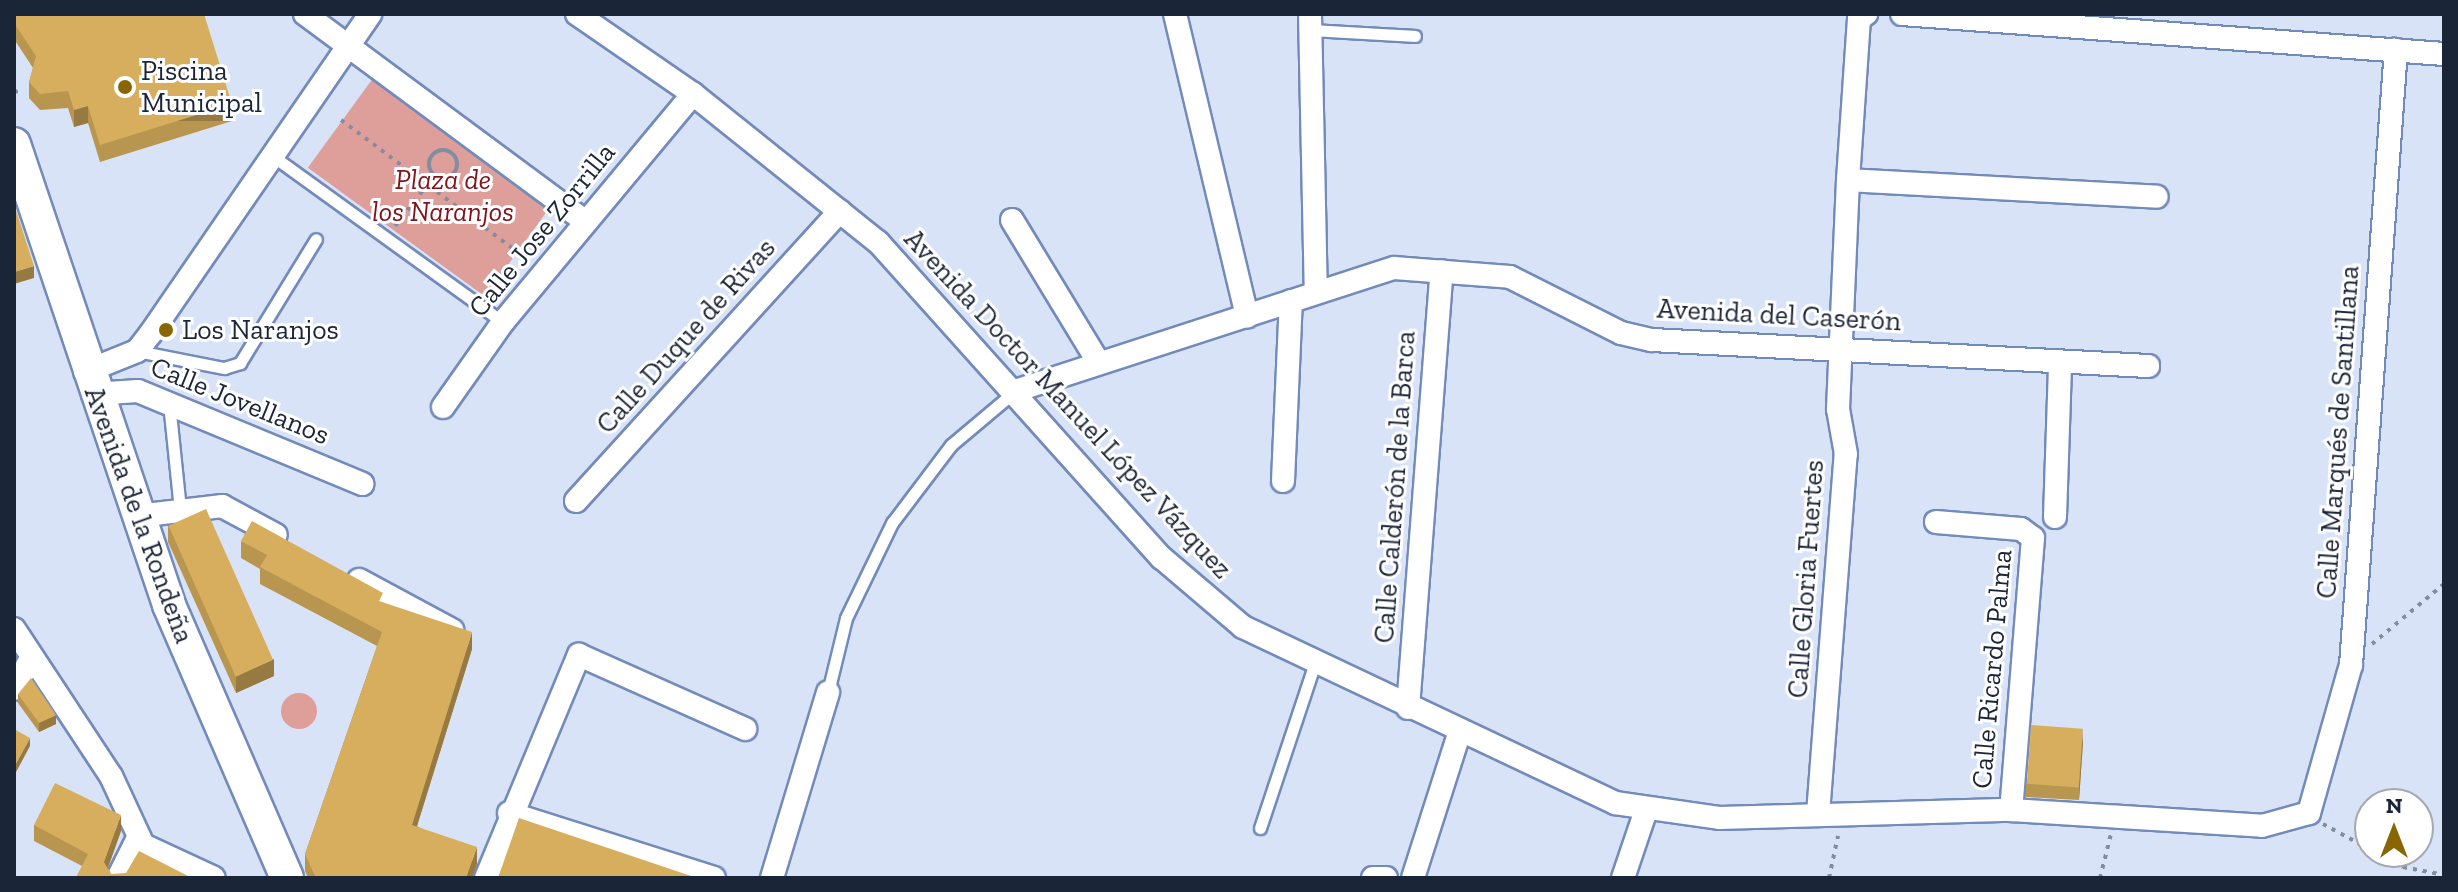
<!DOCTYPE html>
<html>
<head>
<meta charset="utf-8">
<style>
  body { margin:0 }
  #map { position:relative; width:2458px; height:892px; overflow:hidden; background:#d9e3f8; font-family:"Zilla Slab",serif }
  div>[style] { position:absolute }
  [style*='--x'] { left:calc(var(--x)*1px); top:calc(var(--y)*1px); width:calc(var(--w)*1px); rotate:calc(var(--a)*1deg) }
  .green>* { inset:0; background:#de9f9b; transform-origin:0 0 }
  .round { border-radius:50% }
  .path>* { height:4px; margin-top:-2px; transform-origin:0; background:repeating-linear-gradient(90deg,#838da1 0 4px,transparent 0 10px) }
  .path>.ring { margin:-2px; padding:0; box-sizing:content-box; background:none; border:4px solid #838da1; border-radius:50% }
  .roads { filter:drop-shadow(2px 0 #738bba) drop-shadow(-2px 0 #738bba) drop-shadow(0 2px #738bba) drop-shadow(0 -2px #738bba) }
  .lane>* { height:11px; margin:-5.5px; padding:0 5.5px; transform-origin:5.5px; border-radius:5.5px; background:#fff }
  .street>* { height:22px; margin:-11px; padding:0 11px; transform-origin:11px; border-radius:11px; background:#fff }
  .secondary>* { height:32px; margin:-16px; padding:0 16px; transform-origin:16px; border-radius:16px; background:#fff }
  .wall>* { inset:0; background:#b89650 }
  .shaded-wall>* { inset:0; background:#967a41; transform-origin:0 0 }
  .building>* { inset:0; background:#d6ae5d; transform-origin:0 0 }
  .dots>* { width:22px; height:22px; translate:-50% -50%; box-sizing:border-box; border:4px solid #fff; border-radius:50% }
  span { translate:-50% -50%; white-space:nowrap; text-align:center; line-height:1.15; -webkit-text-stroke:6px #fff; paint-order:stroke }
  .poi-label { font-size:28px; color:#1b2538 }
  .left { translate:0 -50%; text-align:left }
  .park-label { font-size:28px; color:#7f141c; font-style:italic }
  .street-label { font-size:28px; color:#1b2538 }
  .frame { position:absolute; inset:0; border:16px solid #1b2538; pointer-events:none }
  .north { position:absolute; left:2354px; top:788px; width:80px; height:80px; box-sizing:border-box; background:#fff; border:2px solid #a4a8af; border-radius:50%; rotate:0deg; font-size:22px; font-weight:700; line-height:32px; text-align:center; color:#1b2538 }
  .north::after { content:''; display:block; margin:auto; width:28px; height:36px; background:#8a6504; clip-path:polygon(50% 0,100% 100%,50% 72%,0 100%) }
</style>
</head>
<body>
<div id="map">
  <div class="green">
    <i style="left:376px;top:74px;width:219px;height:116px;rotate:36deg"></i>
    <i class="round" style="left:281px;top:693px;width:36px;height:36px"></i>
  </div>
  <div class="path">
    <i style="--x:14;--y:92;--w:4;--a:-14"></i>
    <i style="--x:341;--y:120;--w:234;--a:36.8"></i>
    <i class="ring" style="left:429px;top:150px;width:24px;height:24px"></i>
    <i style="--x:395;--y:226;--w:65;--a:-51.9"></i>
    <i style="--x:2372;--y:644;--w:94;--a:-39.8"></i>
    <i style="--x:2323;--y:824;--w:91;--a:28.3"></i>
    <i style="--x:2403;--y:867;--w:42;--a:11"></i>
    <i style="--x:1829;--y:878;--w:43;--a:-77.9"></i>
    <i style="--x:2100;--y:878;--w:45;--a:-76"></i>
  </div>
  <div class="roads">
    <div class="lane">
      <i style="--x:1312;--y:30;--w:103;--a:3.3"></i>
      <i style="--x:274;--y:157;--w:282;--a:35.8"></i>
      <i style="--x:137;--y:351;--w:89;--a:11.1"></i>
      <i style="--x:224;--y:368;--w:17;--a:-17"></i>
      <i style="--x:240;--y:363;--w:145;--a:-58.5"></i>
      <i style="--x:169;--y:403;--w:107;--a:84.1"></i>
      <i style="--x:828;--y:692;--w:76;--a:-76.3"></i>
      <i style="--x:846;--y:618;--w:106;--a:-64.2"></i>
      <i style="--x:892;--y:523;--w:98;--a:-52.9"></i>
      <i style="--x:951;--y:445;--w:82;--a:-40.1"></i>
      <i style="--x:1260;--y:828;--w:174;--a:-71.6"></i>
    </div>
    <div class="street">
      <i style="--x:305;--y:14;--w:348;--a:36.5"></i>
      <i style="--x:577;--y:14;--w:141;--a:34.6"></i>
      <i style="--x:693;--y:94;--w:237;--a:38.7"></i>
      <i style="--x:878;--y:242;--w:425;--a:48.1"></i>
      <i style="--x:1162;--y:558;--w:106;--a:40.4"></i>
      <i style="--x:1243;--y:627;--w:412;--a:25.3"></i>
      <i style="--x:1615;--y:803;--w:105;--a:8.2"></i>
      <i style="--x:1719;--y:818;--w:292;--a:-1.6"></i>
      <i style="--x:2011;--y:810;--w:252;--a:3.6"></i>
      <i style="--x:2262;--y:826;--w:49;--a:-15.5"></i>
      <i style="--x:2309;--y:813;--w:154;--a:-74.2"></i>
      <i style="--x:2351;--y:665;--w:617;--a:-85.82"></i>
      <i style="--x:1175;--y:14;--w:311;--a:76.6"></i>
      <i style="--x:1310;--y:14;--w:278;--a:88.8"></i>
      <i style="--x:1902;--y:14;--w:543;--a:4.22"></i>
      <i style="--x:1848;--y:180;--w:309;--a:3.1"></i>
      <i style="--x:1012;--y:220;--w:167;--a:58.7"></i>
      <i style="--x:85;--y:372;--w:56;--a:-22"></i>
      <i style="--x:137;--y:351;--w:23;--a:-52"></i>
      <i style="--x:151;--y:333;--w:387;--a:-55.5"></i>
      <i style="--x:1015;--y:391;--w:398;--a:-18"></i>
      <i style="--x:1394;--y:268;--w:116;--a:4.4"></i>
      <i style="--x:1510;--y:277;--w:124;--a:26.8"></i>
      <i style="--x:1621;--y:333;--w:32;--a:13"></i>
      <i style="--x:1652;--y:340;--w:497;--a:3"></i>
      <i style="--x:93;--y:394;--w:45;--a:-3.8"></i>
      <i style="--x:138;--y:391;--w:243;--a:22.5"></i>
      <i style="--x:443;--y:407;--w:104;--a:-54.8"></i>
      <i style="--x:503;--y:322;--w:297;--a:-50.2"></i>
      <i style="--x:1283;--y:481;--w:180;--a:-87.5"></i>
      <i style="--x:576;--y:501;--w:392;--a:-47.7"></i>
      <i style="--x:137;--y:516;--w:86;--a:-6.7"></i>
      <i style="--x:222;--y:506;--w:61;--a:28.2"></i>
      <i style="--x:2055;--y:517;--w:154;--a:-88.1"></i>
      <i style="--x:1936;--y:522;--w:85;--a:4.7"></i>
      <i style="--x:2021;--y:529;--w:15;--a:37"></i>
      <i style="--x:2033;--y:538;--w:273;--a:94.6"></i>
      <i style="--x:359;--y:580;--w:106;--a:28.3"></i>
      <i style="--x:14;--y:629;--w:176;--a:56.6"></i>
      <i style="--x:111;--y:776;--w:76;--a:65.1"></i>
      <i style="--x:143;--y:845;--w:78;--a:24.9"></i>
      <i style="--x:14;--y:689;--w:33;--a:-61"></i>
      <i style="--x:1408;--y:708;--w:438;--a:-85.6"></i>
      <i style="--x:509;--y:813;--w:215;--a:17.6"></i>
      <i style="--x:1818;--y:814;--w:361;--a:-85.6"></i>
      <i style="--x:1846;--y:454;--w:46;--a:-100.1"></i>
      <i style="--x:1838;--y:409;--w:229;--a:-87.5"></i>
      <i style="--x:1848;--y:180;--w:161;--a:-86.1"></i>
      <i style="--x:1859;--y:19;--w:9;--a:-36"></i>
      <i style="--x:118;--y:878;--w:45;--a:-63.4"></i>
      <i style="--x:486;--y:878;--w:242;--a:-67.4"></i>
      <i style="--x:579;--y:655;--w:182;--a:24"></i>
      <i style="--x:772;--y:878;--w:194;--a:-73.2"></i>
      <i style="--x:1373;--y:878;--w:13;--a:0"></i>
      <i style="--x:1413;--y:878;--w:154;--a:-72.3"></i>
      <i style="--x:1623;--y:878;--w:69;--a:-71.3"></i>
    </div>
    <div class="secondary">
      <i style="--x:14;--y:144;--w:486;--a:71.4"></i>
      <i style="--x:169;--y:605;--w:297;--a:66.6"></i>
    </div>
  </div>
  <div class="wall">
    <i style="clip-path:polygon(14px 14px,232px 121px,100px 162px,88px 123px,74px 127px,68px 108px,40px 110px,29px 98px,29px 82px,33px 68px,14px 39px)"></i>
    <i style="clip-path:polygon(168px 525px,274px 676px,236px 693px,168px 542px)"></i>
    <i style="clip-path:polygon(241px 541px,383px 603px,472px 649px,417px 826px,477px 864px,472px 878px,308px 878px,305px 871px,305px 854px,377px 646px,260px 584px,260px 569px,241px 558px)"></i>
    <i style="clip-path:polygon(18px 694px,56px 724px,39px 732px,18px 703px)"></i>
    <i style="clip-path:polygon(2083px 742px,2079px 800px,2026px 797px,2026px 784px)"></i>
    <i style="clip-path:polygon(34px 825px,121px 831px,108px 868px,111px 874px,192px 878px,76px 878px,82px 866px,34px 841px)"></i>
  </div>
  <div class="shaded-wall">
    <i style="left:232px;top:104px;width:17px;height:138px;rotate:90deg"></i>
    <i style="clip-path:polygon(88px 106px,88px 123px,74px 127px,74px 110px)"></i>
    <i style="clip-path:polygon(34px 266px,34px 278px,14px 284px,14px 272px)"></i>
    <i style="clip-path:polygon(472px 632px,472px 649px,412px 842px,412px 825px)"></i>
    <i style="clip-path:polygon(274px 659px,274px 676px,236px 693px,236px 677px)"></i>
    <i style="clip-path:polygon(56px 715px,56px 724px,39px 732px,39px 723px)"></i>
    <i style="clip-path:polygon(2083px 729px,2083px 742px,2079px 800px,2079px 787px)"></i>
    <i style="clip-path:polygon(30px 738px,30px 746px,14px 776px,14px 767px)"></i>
    <i style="clip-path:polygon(121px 815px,121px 831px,104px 878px,104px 862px)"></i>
    <i style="clip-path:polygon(477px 847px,477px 864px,472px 878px,466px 878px)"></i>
  </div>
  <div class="building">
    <i style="clip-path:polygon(14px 14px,204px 14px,232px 104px,100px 145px,88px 106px,74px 110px,68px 91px,40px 94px,29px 82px,36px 56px,14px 23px)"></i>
    <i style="clip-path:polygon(14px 204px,34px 266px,14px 272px)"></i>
    <i style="left:206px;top:509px;width:165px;height:41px;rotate:66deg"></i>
    <i style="clip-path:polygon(252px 521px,383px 593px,379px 601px,472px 632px,412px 825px,477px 847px,466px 878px,316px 878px,305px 854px,382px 632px,260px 567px,267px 555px,241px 541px)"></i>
    <i style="clip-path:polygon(31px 678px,56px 715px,39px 723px,18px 694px)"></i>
    <i style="left:2031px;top:725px;width:52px;height:59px;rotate:4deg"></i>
    <i style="clip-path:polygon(14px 729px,30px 738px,14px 767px)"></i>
    <i style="clip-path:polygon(55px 783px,121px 815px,104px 862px,111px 874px,126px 873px,139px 851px,192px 878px,76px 878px,88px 854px,34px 825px)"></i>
    <i style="clip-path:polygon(519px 818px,697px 878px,498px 878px)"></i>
  </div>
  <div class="dots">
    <i style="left:125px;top:87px;background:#8a6504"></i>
    <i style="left:166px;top:330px;background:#8a6504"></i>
  </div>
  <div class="poi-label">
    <span class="left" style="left:141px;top:87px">Piscina<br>Municipal</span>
    <span class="left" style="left:182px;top:330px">Los Naranjos</span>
  </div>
  <div class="park-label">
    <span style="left:443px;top:196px">Plaza de<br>los Naranjos</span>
  </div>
  <div class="street-label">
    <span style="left:542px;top:230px;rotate:-51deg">Calle Jose Zorrilla</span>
    <span style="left:1779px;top:315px;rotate:3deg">Avenida del Caserón</span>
    <span style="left:686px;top:336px;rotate:-48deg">Calle Duque de Rivas</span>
    <span style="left:240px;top:401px;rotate:22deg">Calle Jovellanos</span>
    <span style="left:1068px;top:404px;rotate:47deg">Avenida Doctor Manuel López Vázquez</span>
    <span style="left:2338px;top:432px;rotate:-86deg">Calle Marqués de Santillana</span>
    <span style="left:1395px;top:487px;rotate:-86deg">Calle Calderón de la Barca</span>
    <span style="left:139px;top:515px;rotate:70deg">Avenida de la Rondeña</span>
    <span style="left:1806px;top:579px;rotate:-86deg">Calle Gloria Fuertes</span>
    <span style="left:1992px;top:669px;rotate:-85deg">Calle Ricardo Palma</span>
  </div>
  <div class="frame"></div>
  <div class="north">N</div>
</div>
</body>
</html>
